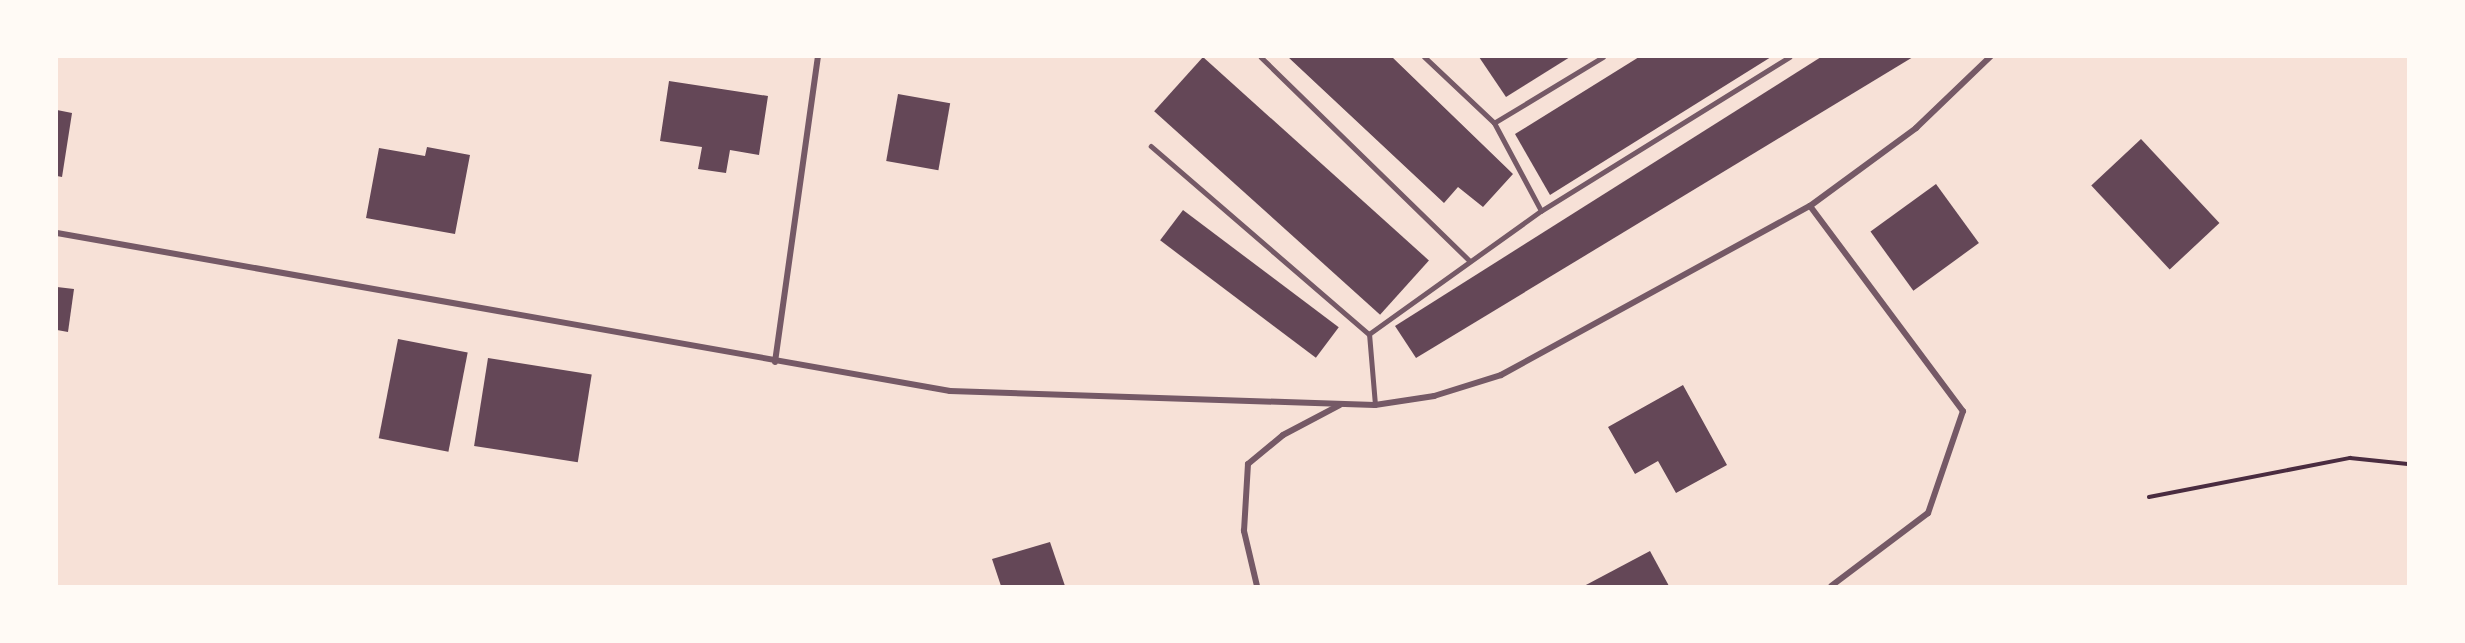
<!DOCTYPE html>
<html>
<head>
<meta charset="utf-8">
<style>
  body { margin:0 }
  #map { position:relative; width:2465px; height:643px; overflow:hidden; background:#f7e1d7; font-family:"Exo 2",sans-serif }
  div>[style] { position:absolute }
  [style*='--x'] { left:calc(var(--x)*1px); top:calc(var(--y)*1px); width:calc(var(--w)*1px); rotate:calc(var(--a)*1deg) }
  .building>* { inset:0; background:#644757; transform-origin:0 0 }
  .path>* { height:4px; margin:-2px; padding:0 2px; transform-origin:2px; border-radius:2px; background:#4a2c40 }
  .service>* { height:4.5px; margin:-2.25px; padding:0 2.25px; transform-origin:2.25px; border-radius:2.25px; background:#755966 }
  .minor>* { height:6px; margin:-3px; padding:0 3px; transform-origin:3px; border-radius:3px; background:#755966 }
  span { translate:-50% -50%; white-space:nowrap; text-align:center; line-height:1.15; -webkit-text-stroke:4.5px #fffaf5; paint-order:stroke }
  .frame { position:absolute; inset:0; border:58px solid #fffaf5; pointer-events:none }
</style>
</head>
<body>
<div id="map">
  <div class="building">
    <i style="left:1203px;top:57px;width:304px;height:73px;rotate:42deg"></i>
    <i style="clip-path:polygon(1288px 57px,1392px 57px,1513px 174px,1483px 207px,1458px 187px,1444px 203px)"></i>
    <i style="clip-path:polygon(1479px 57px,1570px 57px,1506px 97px)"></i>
    <i style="clip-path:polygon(1639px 57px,1771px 57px,1550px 195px,1515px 134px)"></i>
    <i style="clip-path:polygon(1821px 57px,1913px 57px,1416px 358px,1395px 326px)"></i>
    <i style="clip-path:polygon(669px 81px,768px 96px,759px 155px,730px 150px,726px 173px,698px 169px,702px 147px,660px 141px)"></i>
    <i style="left:898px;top:94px;width:53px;height:68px;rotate:10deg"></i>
    <i style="clip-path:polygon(57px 110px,72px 113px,62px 177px,57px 176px)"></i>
    <i style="left:2141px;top:139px;width:115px;height:68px;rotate:47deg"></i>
    <i style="clip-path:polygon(427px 147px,470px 155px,455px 234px,366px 218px,379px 148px,425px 156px)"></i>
    <i style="left:1936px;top:184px;width:73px;height:81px;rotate:54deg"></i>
    <i style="left:1183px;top:210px;width:195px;height:38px;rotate:37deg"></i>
    <i style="clip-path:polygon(57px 287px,74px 289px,68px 332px,57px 330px)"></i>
    <i style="left:398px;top:339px;width:71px;height:101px;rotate:11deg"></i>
    <i style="left:488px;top:358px;width:105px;height:89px;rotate:9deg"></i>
    <i style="clip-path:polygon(1683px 385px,1727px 465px,1676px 493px,1658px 461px,1635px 474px,1608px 427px)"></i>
    <i style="clip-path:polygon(1050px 542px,1065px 586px,1001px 586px,992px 559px)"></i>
    <i style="clip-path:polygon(1650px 551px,1669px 586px,1584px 586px)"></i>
  </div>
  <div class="path">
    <i style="--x:2149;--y:497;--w:205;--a:-11"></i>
    <i style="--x:2350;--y:458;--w:58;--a:5.9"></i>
  </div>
  <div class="service">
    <i style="--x:1261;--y:57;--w:292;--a:44.3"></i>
    <i style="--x:1494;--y:123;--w:127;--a:-31.2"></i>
    <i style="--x:1151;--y:146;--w:288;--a:40.8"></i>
    <i style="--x:1541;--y:211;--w:292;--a:-31.8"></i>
    <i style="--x:1375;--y:405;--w:71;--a:-94.8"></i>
    <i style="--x:1369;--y:334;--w:211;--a:-35.6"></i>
    <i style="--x:1541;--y:211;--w:100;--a:-118.1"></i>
    <i style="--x:1494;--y:123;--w:96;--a:-136.7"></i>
  </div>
  <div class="minor">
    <i style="--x:1810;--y:206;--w:256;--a:53.3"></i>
    <i style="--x:1963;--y:411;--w:108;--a:108.9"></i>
    <i style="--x:1928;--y:513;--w:121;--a:143"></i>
    <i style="--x:57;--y:233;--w:907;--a:10.03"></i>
    <i style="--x:950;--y:391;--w:425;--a:1.9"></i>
    <i style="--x:1375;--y:405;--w:60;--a:-8.7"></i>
    <i style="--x:1434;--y:396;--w:70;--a:-17.4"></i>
    <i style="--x:1501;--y:375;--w:352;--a:-28.7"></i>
    <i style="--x:1810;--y:206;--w:132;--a:-36.3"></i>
    <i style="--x:1916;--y:128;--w:103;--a:-43.8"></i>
    <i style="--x:775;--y:362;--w:308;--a:-82"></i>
    <i style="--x:1257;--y:586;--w:57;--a:-103.3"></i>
    <i style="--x:1244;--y:531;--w:67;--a:-86.6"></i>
    <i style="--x:1248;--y:464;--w:45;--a:-39.6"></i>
    <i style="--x:1283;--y:435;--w:64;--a:-27.8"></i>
  </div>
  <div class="frame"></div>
</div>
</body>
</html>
